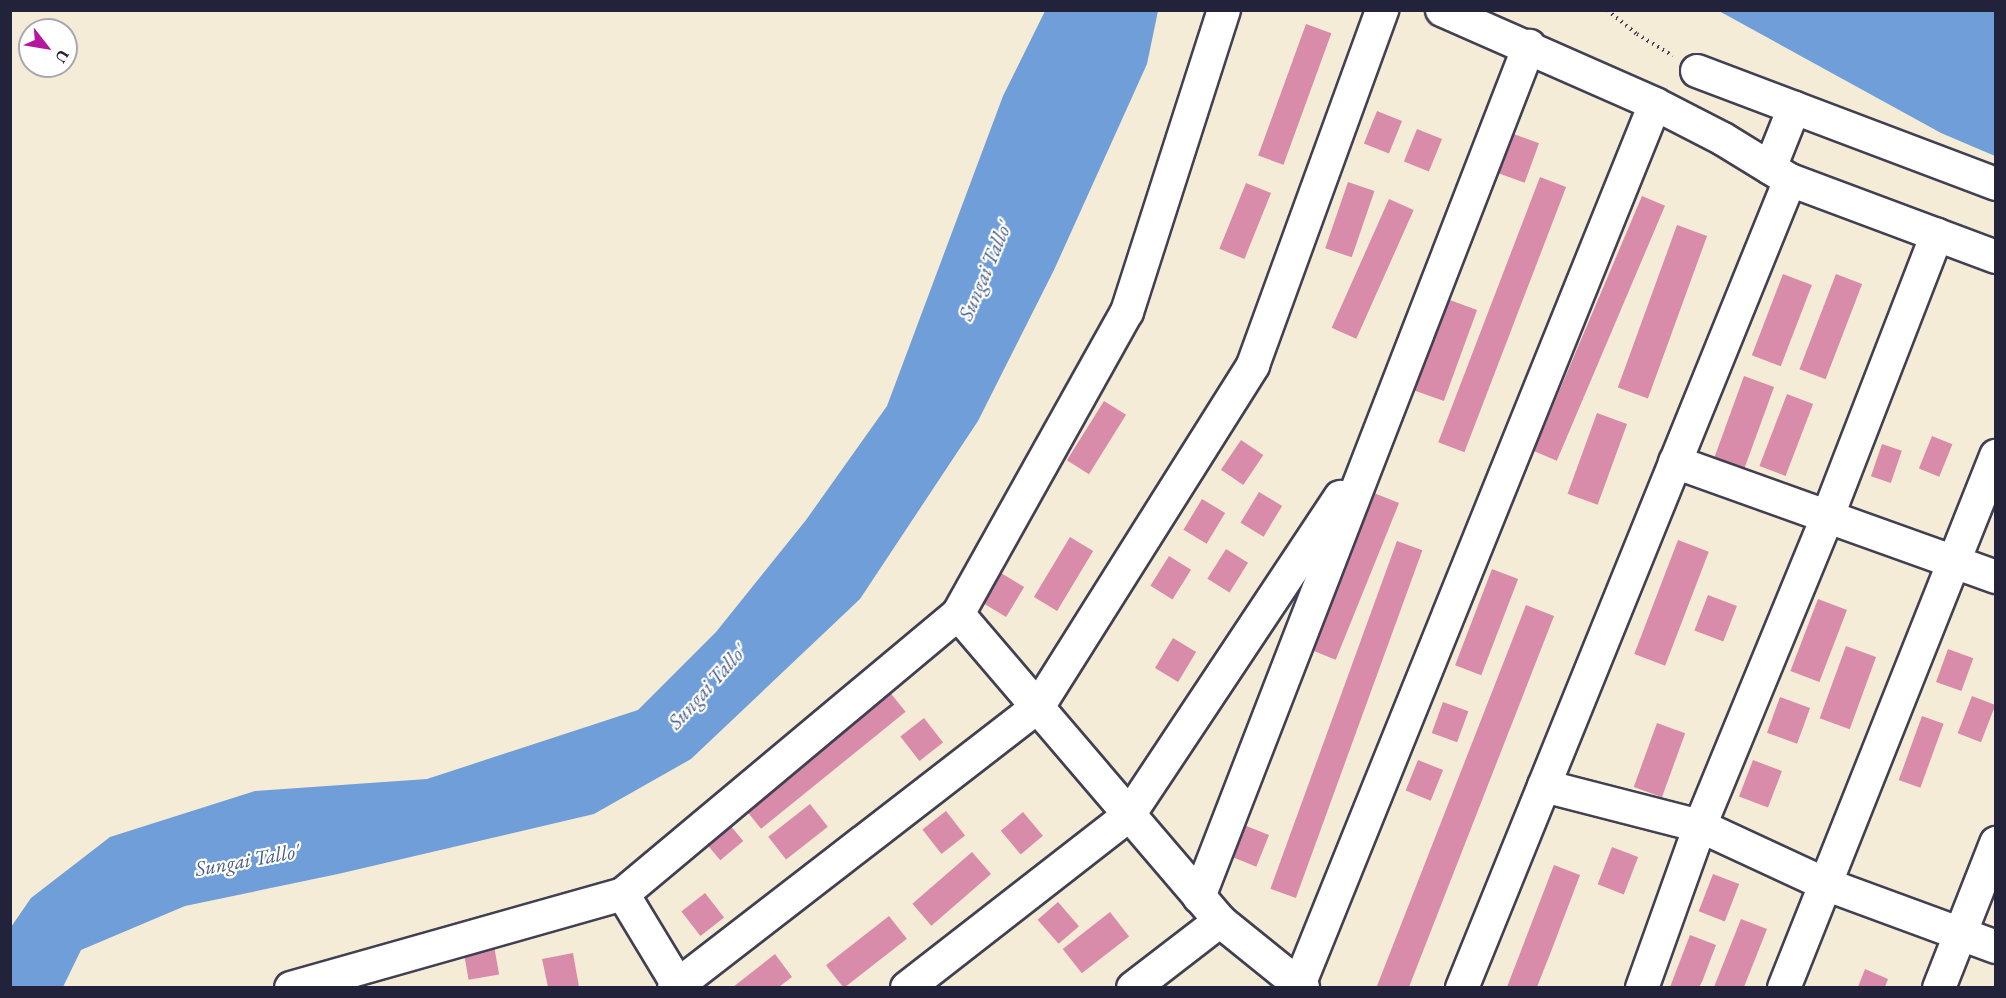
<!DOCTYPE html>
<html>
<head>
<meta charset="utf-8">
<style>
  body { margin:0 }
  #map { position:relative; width:2006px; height:998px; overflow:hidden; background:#f5ecd8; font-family:"EB Garamond",serif }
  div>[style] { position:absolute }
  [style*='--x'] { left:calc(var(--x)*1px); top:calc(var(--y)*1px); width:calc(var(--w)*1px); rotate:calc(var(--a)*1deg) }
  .water>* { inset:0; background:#6f9ed8 }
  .building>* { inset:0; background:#d98caa; transform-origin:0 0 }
  .path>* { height:4px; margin-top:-2px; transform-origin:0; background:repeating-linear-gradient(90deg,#424053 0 1.5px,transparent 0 6px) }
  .roads { filter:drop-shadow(2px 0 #424053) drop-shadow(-2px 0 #424053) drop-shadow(0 2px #424053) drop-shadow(0 -2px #424053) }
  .street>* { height:32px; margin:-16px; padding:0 16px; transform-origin:16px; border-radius:16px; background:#fff }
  span { translate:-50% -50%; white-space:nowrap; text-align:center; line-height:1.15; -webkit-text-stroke:4.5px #fff; paint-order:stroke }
  .water-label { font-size:21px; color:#455a82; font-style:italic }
  .frame { position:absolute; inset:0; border:12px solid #22223b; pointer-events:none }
  .north { position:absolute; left:18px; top:18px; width:60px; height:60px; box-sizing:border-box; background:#fff; border:2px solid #a7a7b1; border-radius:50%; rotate:121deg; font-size:16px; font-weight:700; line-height:24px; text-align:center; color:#22223b }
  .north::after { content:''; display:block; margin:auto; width:21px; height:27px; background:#b5179e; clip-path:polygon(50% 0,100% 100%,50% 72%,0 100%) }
</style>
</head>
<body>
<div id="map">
  <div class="water">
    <i style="clip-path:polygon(1045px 11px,1158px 11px,1147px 64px,1054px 270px,978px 421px,860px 599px,691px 759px,594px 814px,338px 874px,185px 906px,81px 950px,63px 987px,11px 987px,11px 927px,31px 898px,110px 837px,255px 791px,427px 779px,638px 710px,716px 632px,806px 520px,887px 406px,1003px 96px)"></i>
    <i style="clip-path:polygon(1719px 11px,1995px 11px,1995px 156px,1941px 133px)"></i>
  </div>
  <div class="building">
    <i style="left:1306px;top:24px;width:27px;height:140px;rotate:20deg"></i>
    <i style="left:1377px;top:111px;width:27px;height:35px;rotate:22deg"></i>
    <i style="left:1417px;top:129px;width:27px;height:35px;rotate:22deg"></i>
    <i style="left:1508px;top:132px;width:33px;height:42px;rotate:20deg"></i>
    <i style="left:1540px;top:177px;width:28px;height:284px;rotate:21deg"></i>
    <i style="left:1348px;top:182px;width:28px;height:70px;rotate:19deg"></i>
    <i style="left:1246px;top:183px;width:27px;height:71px;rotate:22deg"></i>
    <i style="left:1642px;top:196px;width:25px;height:277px;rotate:23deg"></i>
    <i style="left:1389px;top:199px;width:27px;height:141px;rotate:24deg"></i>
    <i style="left:1677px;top:225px;width:32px;height:173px;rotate:20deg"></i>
    <i style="left:1783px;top:274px;width:31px;height:87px;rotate:21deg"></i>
    <i style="left:1836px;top:274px;width:28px;height:102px;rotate:21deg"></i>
    <i style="left:1447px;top:299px;width:32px;height:97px;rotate:20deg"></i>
    <i style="left:1744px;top:376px;width:32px;height:93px;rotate:20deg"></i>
    <i style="left:1787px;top:394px;width:28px;height:77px;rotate:21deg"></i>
    <i style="left:1104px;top:401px;width:26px;height:70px;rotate:32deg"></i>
    <i style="left:1597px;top:413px;width:32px;height:86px;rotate:20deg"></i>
    <i style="left:1932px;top:436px;width:22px;height:35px;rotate:22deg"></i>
    <i style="left:1241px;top:440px;width:27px;height:36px;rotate:34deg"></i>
    <i style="left:1882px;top:444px;width:21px;height:34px;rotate:19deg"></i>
    <i style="left:1259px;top:492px;width:27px;height:36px;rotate:31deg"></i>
    <i style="left:1374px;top:493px;width:27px;height:169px;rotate:22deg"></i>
    <i style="left:1202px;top:499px;width:27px;height:36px;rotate:31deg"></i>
    <i style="left:1070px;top:537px;width:27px;height:70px;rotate:31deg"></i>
    <i style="left:1678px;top:540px;width:33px;height:122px;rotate:21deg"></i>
    <i style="left:1397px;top:541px;width:27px;height:370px;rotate:20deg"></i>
    <i style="left:1226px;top:549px;width:26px;height:35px;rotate:32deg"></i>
    <i style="left:1169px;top:556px;width:26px;height:35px;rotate:32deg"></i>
    <i style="left:1492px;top:569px;width:28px;height:103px;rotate:21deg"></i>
    <i style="left:1001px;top:573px;width:27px;height:35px;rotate:31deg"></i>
    <i style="left:1708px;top:595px;width:31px;height:38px;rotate:21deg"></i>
    <i style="left:1818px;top:599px;width:31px;height:77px;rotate:21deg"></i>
    <i style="clip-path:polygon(1526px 605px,1554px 616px,1409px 987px,1381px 987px,1377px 986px)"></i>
    <i style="left:1173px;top:638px;width:27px;height:35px;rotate:31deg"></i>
    <i style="left:1846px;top:646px;width:32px;height:77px;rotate:20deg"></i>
    <i style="left:1948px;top:649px;width:27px;height:35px;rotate:20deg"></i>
    <i style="left:888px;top:690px;width:28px;height:186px;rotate:51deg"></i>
    <i style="left:1972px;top:696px;width:25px;height:40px;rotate:21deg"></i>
    <i style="left:1780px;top:697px;width:32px;height:38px;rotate:20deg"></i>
    <i style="left:1443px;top:702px;width:27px;height:33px;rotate:20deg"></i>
    <i style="left:1922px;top:716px;width:23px;height:68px;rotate:20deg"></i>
    <i style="left:924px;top:718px;width:31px;height:30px;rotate:52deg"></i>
    <i style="left:1657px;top:723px;width:30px;height:68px;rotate:20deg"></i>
    <i style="left:1418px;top:760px;width:27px;height:33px;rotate:22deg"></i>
    <i style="left:1753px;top:760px;width:31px;height:39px;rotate:21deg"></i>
    <i style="left:810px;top:804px;width:29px;height:53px;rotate:52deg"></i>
    <i style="left:946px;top:811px;width:31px;height:30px;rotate:52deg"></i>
    <i style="left:1023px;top:812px;width:31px;height:29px;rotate:50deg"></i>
    <i style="left:724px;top:818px;width:30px;height:30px;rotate:50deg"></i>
    <i style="left:1244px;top:825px;width:27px;height:34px;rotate:22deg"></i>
    <i style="left:1612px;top:847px;width:28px;height:40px;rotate:21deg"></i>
    <i style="left:972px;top:852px;width:29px;height:79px;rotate:49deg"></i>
    <i style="clip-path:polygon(1554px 865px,1580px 875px,1552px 949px,1537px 987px,1507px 987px)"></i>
    <i style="left:1713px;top:874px;width:28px;height:40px;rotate:21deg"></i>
    <i style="left:705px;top:893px;width:31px;height:30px;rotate:52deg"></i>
    <i style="left:1058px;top:902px;width:32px;height:27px;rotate:49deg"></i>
    <i style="left:1110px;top:912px;width:31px;height:60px;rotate:52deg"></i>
    <i style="left:889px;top:916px;width:29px;height:80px;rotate:52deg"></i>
    <i style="clip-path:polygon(1741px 919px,1767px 929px,1744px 987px,1714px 987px)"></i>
    <i style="left:492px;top:934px;width:41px;height:31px;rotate:80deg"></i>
    <i style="clip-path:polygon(1690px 935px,1716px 945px,1702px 982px,1699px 987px,1670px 987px)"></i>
    <i style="clip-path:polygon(573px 953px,579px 987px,548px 987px,542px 959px)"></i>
    <i style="clip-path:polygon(775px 954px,792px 977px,779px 987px,733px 987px)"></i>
    <i style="clip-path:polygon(1865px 969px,1888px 979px,1885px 987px,1858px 987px)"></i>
  </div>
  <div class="path">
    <i style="--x:1607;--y:10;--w:38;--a:39"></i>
    <i style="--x:1637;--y:34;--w:42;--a:31.4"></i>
  </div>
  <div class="roads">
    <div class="street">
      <i style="--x:1442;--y:10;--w:233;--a:23.8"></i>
      <i style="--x:1655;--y:104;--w:76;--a:27.2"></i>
      <i style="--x:1723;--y:139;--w:79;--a:31.5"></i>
      <i style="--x:1790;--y:180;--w:220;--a:20.5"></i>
      <i style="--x:1697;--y:71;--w:320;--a:20.7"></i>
      <i style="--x:1770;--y:168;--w:65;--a:-68.2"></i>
      <i style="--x:1675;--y:462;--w:341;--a:19.7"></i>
      <i style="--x:958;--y:614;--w:346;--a:-60.8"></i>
      <i style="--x:1127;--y:312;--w:317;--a:-72.2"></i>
      <i style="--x:1544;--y:786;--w:161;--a:14.4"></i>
      <i style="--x:1700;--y:826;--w:138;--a:24.9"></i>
      <i style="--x:1825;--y:884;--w:182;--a:20.2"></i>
      <i style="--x:623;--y:894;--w:110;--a:58.8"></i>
      <i style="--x:1199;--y:897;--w:913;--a:-68.8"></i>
      <i style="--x:1299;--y:985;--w:950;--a:-68"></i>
      <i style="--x:291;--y:988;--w:345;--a:-15.8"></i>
      <i style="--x:623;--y:894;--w:437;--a:-39.9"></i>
      <i style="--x:958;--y:614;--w:404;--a:49.5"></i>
      <i style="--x:1220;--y:921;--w:107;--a:38.9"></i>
      <i style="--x:674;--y:988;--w:460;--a:-37.7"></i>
      <i style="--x:1038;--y:707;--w:404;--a:-57.8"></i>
      <i style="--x:1253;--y:365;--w:378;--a:-70"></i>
      <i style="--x:907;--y:988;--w:281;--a:-37.9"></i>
      <i style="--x:1129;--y:815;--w:382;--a:-56.4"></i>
      <i style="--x:1133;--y:988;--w:110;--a:-37.6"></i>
      <i style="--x:1462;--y:988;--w:872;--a:-67.91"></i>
      <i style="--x:1642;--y:988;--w:172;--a:-70.3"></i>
      <i style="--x:1700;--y:826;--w:333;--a:-67.6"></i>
      <i style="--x:1827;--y:518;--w:304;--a:-68.8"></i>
      <i style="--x:1784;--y:988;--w:573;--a:-68.27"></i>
      <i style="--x:1939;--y:988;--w:156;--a:-68.5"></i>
    </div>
  </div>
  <div class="water-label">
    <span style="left:985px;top:271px;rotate:-67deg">Sungai Tallo'</span>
    <span style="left:707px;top:687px;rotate:-48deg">Sungai Tallo'</span>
    <span style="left:247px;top:860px;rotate:-10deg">Sungai Tallo'</span>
  </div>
  <div class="frame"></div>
  <div class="north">U</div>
</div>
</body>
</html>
